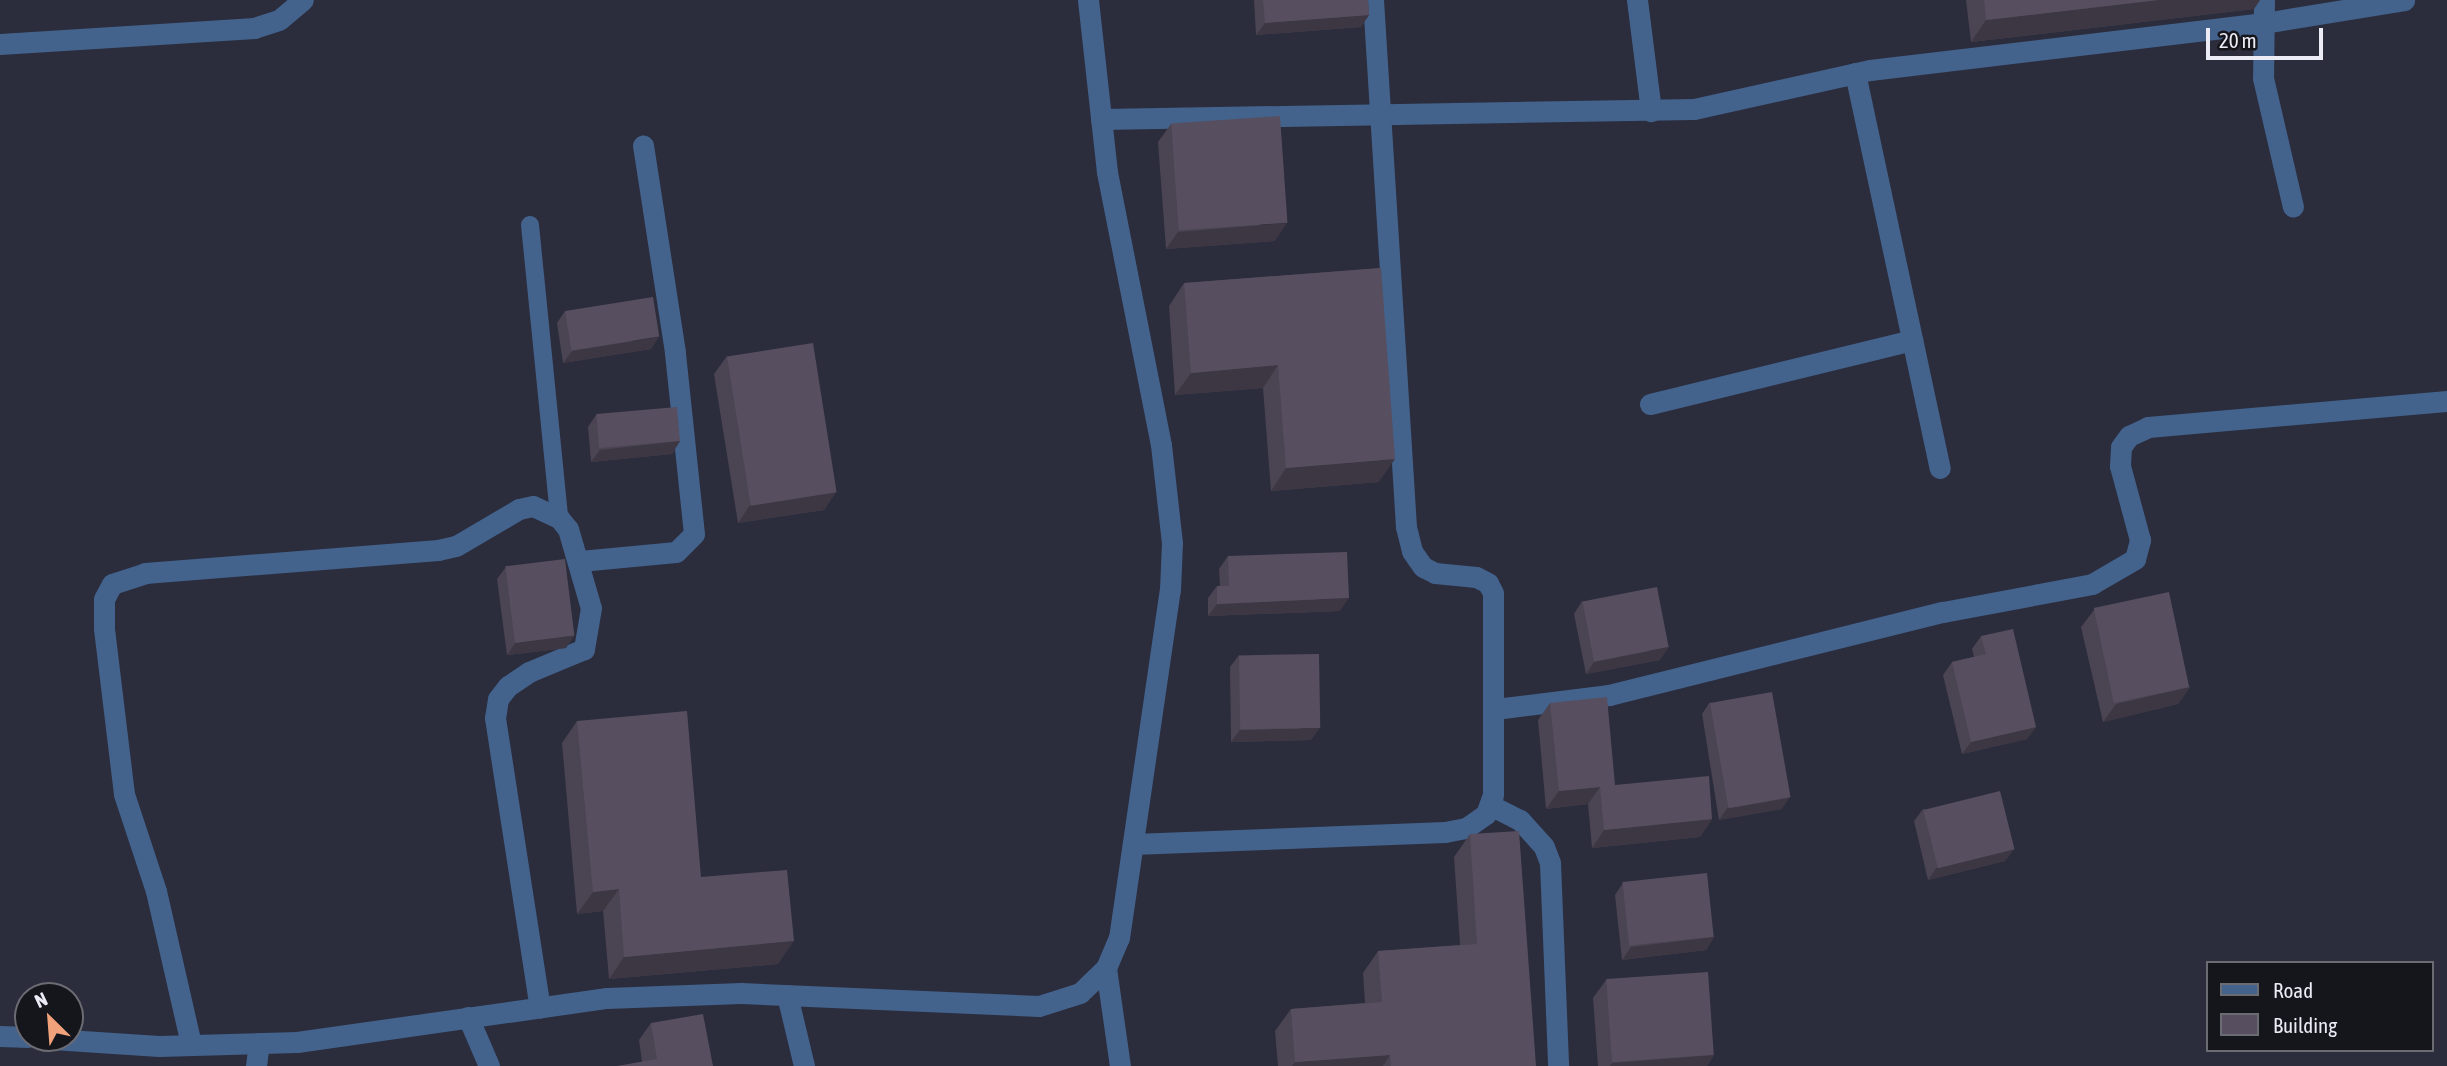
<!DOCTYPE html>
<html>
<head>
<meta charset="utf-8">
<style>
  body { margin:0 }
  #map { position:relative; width:2447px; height:1066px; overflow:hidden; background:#2b2c3c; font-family:"Asap Condensed",sans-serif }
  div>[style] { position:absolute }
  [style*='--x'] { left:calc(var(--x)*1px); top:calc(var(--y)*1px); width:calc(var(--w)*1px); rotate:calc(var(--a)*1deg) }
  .lane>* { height:18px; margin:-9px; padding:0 9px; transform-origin:9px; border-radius:9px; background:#43628c }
  .street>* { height:21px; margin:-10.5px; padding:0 10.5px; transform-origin:10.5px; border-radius:10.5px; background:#43628c }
  .wall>* { inset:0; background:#4b4453 }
  .shaded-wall>* { inset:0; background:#3d3743 }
  .building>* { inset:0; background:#574f60; transform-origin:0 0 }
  span { translate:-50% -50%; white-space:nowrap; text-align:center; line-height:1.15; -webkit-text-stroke:6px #15151c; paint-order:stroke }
  .legend { position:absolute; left:2206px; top:961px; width:228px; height:91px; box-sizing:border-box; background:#15151c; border:2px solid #6b6b73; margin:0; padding:9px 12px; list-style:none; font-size:21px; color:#ebecf6 }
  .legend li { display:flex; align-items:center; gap:14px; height:35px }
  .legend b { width:35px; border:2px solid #6b6b73 }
  .north { position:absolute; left:14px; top:982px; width:70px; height:70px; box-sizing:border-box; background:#15151c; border:2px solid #6b6b73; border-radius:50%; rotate:335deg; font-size:19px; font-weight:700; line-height:28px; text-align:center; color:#ebecf6 }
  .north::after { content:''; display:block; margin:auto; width:24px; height:32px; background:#f1a27b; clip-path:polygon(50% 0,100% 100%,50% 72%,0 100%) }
  .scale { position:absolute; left:2206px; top:28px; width:117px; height:32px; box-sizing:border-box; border:4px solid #ebecf6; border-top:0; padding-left:9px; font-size:21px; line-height:24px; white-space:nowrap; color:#ebecf6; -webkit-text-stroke:5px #15151c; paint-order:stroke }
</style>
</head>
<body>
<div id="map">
  <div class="lane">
    <i style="--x:530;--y:225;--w:294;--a:84.3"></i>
  </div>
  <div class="street">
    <i style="--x:1637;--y:0;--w:112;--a:82.8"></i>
    <i style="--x:2264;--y:0;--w:78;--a:90.7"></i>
    <i style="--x:2263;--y:78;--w:132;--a:76.9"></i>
    <i style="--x:0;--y:44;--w:255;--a:-3.6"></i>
    <i style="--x:254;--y:28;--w:26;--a:-18"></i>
    <i style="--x:279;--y:20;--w:31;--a:-40"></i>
    <i style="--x:1855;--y:73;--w:404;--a:77.9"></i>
    <i style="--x:1101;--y:119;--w:593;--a:-0.97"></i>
    <i style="--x:1694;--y:109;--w:180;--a:-12.5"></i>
    <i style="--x:1870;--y:70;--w:397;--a:-6.8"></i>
    <i style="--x:2264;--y:23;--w:142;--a:-9.3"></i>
    <i style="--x:1650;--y:404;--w:270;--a:-13.7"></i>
    <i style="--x:580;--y:561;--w:96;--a:-5.4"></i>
    <i style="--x:676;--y:552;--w:25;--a:-45"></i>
    <i style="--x:694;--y:534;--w:183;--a:-96"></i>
    <i style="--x:675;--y:352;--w:209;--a:-98.8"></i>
    <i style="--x:1495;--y:709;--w:115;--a:-7"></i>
    <i style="--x:1609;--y:695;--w:344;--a:-14"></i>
    <i style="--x:1943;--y:612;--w:152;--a:-10.6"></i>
    <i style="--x:2092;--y:584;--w:50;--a:-30.2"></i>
    <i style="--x:2135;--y:559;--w:20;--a:-75"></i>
    <i style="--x:2140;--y:540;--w:77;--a:-105.1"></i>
    <i style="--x:2120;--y:466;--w:19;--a:-87"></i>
    <i style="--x:2121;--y:447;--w:14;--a:-54"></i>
    <i style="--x:2129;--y:436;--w:21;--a:-25"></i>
    <i style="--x:2148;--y:427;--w:300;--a:-5"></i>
    <i style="--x:1490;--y:805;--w:34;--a:27"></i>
    <i style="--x:1520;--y:820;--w:36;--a:48"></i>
    <i style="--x:1544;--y:847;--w:17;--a:69"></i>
    <i style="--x:1550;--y:863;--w:203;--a:87.7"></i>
    <i style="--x:1133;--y:844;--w:312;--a:-2.2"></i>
    <i style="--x:1445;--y:832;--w:21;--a:-11"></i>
    <i style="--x:1466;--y:828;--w:24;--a:-35"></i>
    <i style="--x:1486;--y:814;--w:20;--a:-70"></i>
    <i style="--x:1493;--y:795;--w:202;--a:-90"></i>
    <i style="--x:1493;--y:593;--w:11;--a:-117"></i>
    <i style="--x:1488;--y:583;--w:13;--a:-153"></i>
    <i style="--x:1476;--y:577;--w:41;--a:-174.4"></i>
    <i style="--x:1435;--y:573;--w:13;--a:-153"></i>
    <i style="--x:1423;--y:567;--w:19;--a:-125"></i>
    <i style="--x:1412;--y:551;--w:25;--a:-104"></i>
    <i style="--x:1406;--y:527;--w:528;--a:-93.58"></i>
    <i style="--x:1106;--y:968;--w:99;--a:81.9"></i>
    <i style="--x:787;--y:995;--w:73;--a:76.5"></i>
    <i style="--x:468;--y:1017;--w:53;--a:66.8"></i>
    <i style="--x:0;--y:1036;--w:28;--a:2"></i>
    <i style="--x:37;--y:1038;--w:122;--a:3.8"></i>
    <i style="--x:159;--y:1046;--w:138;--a:-1.7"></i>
    <i style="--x:297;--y:1042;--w:313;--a:-8.1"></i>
    <i style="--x:607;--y:998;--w:134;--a:-2.1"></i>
    <i style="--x:741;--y:993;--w:298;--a:2.5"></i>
    <i style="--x:1039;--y:1006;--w:43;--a:-17.6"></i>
    <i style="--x:1080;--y:993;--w:36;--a:-44"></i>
    <i style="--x:1106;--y:968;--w:33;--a:-67"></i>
    <i style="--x:1119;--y:938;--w:352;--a:-81.7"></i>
    <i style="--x:1170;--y:590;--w:47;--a:-87.6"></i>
    <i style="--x:1172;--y:543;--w:99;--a:-96.4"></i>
    <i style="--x:1161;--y:445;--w:278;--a:-101.2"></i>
    <i style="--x:1107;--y:172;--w:173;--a:-96.3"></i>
    <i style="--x:191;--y:1044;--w:157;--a:-102.9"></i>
    <i style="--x:156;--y:891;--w:102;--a:-108.3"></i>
    <i style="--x:124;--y:794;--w:167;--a:-96.9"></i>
    <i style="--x:104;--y:628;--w:29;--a:-90"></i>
    <i style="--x:104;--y:599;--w:17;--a:-62"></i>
    <i style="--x:112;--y:584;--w:35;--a:-18"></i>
    <i style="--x:145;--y:573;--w:294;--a:-4.5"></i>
    <i style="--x:438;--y:550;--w:18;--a:-13"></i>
    <i style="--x:456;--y:546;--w:73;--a:-30.4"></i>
    <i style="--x:519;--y:509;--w:14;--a:-12"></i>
    <i style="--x:533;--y:506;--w:29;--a:25"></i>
    <i style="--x:559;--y:518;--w:14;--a:51"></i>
    <i style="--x:568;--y:529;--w:82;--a:73.8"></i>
    <i style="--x:591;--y:608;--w:42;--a:99.7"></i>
    <i style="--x:584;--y:649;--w:60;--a:157.3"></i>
    <i style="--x:529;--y:672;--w:25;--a:146"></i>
    <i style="--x:508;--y:686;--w:16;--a:128"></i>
    <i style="--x:498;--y:699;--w:19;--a:99"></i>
    <i style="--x:495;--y:718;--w:293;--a:81.2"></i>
    <i style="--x:256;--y:1066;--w:23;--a:-83"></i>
  </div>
  <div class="wall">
    <i style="clip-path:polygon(1254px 0,1368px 0,1369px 15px,1361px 27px,1256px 35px)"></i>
    <i style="clip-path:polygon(1966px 0,2260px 0,2254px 9px,1971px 42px)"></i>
    <i style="clip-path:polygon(1171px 124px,1275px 241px,1166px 249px,1158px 142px)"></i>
    <i style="clip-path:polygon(1381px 268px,1379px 482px,1271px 491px,1263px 388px,1175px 395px,1169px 306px,1184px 283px)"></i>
    <i style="clip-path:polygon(565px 311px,651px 349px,563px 363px,557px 323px)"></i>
    <i style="clip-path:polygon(727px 356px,836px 492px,824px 510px,738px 523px,714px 374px)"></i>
    <i style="clip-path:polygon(596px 415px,680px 441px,672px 454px,591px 462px,588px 427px)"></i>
    <i style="clip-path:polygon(1228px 556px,1340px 611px,1208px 616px,1208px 598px,1217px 586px,1220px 586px,1219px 569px)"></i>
    <i style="clip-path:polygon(506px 567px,566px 648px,507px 655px,497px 579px)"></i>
    <i style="clip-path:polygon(1582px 601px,1660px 660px,1586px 674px,1574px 614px)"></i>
    <i style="clip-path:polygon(2094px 610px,2190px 687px,2178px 704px,2103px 722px,2081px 627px)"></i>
    <i style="clip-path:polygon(1981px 636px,2036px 727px,2027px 739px,1962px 754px,1943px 675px,1952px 662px,1974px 657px,1972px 649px)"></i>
    <i style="clip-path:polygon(1239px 655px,1311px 740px,1231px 742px,1230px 667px)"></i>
    <i style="clip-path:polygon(1710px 702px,1782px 809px,1719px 820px,1702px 714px)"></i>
    <i style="clip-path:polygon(1550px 703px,1615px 785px,1712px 819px,1700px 837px,1592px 848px,1588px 804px,1546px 809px,1538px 720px)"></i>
    <i style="clip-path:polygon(577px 721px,701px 877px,778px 964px,609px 979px,603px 911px,577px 914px,562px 743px)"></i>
    <i style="clip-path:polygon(1923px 809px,2014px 849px,2005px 861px,1928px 880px,1914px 821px)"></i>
    <i style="clip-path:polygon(1470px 834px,1536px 1066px,1278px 1066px,1275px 1031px,1291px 1009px,1365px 1003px,1363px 973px,1378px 951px,1460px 945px,1454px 857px)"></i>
    <i style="clip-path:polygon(1623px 883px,1714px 937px,1706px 950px,1622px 960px,1615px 895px)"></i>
    <i style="clip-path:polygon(1606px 980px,1714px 1055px,1707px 1066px,1598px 1066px,1593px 998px)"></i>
    <i style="clip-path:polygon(651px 1023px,713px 1066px,642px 1062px,639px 1040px)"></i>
  </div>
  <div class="shaded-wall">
    <i style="clip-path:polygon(2158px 0,2260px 0,2254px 9px,1971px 42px,1986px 20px)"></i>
    <i style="clip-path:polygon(1369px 15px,1361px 27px,1256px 35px,1265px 23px)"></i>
    <i style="clip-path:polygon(1287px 223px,1275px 241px,1166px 249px,1178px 232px)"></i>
    <i style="clip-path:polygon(659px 337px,651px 349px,563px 363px,572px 351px)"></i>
    <i style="clip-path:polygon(1278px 365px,1263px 388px,1175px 395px,1191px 373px)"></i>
    <i style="clip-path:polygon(680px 441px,672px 454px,591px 462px,600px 450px)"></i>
    <i style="clip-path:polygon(1395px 459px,1379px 482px,1271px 491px,1286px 468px)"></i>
    <i style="clip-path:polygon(836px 492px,824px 510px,738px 523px,750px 505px)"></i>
    <i style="clip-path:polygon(1349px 598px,1340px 611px,1208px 616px,1217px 604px)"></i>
    <i style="clip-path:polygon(575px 635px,566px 648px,507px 655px,515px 643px)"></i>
    <i style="clip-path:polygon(1669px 647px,1660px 660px,1586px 674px,1594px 662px)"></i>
    <i style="clip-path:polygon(2190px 687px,2178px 704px,2103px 722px,2116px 704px)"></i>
    <i style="clip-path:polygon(2036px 727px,2027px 739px,1962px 754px,1971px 742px)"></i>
    <i style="clip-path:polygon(1320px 728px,1311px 740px,1231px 742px,1240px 730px)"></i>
    <i style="clip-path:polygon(1600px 787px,1588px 804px,1546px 809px,1559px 791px)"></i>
    <i style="clip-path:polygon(1790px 797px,1782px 809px,1719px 820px,1728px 807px)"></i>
    <i style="clip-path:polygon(1712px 819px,1700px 837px,1592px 848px,1604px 830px)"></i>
    <i style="clip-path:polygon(2014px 849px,2005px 861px,1928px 880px,1936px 868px)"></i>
    <i style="clip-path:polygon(619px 889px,603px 911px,577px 914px,593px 892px)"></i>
    <i style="clip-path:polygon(1714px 937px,1706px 950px,1622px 960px,1631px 947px)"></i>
    <i style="clip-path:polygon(794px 941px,778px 964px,609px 979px,624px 957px)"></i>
    <i style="clip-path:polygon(1390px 1055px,1383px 1066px,1292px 1066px,1295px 1062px)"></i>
    <i style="clip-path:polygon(1714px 1055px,1707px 1066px,1610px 1066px,1612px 1063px)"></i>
  </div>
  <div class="building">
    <i style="clip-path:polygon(1263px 0,1368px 0,1369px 15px,1265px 23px)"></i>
    <i style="clip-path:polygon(1984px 0,2158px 0,1986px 20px)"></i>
    <i style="left:1280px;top:116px;width:107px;height:109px;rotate:86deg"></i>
    <i style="clip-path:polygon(1381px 268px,1395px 459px,1286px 468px,1278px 365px,1191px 373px,1184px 283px)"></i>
    <i style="left:653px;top:297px;width:40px;height:89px;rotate:81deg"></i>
    <i style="left:813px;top:343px;width:151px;height:87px;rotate:81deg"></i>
    <i style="left:677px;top:407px;width:34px;height:81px;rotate:85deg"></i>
    <i style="clip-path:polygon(1347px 552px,1349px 598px,1217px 604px,1217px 586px,1229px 586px,1228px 556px)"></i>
    <i style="left:565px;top:559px;width:77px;height:60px;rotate:83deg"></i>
    <i style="left:1657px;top:587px;width:61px;height:76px;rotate:79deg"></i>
    <i style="left:2169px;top:592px;width:97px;height:77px;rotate:78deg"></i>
    <i style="clip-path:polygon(2013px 629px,2036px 727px,1971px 742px,1952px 662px,1986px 654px,1981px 636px)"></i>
    <i style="left:1319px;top:654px;width:74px;height:80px;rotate:89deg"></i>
    <i style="left:1772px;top:692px;width:107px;height:63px;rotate:80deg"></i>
    <i style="clip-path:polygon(1607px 697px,1615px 785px,1709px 776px,1712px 819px,1604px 830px,1600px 787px,1559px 791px,1550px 703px)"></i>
    <i style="clip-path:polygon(687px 711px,701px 877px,787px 870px,794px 941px,624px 957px,619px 889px,593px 892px,577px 721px)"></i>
    <i style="left:2000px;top:791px;width:60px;height:79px;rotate:76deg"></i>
    <i style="clip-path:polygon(1519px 831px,1536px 1066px,1391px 1066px,1390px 1055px,1295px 1062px,1291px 1009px,1382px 1002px,1378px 951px,1477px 944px,1470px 834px)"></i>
    <i style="left:1707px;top:873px;width:64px;height:85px;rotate:84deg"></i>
    <i style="left:1708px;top:972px;width:83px;height:102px;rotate:86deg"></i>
    <i style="clip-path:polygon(703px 1014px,713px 1066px,617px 1066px,657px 1059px,651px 1023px)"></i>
  </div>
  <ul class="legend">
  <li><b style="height:9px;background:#43628c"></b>Road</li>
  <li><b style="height:19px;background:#574f60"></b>Building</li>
  </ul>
  <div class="north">N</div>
  <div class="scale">20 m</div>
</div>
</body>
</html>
